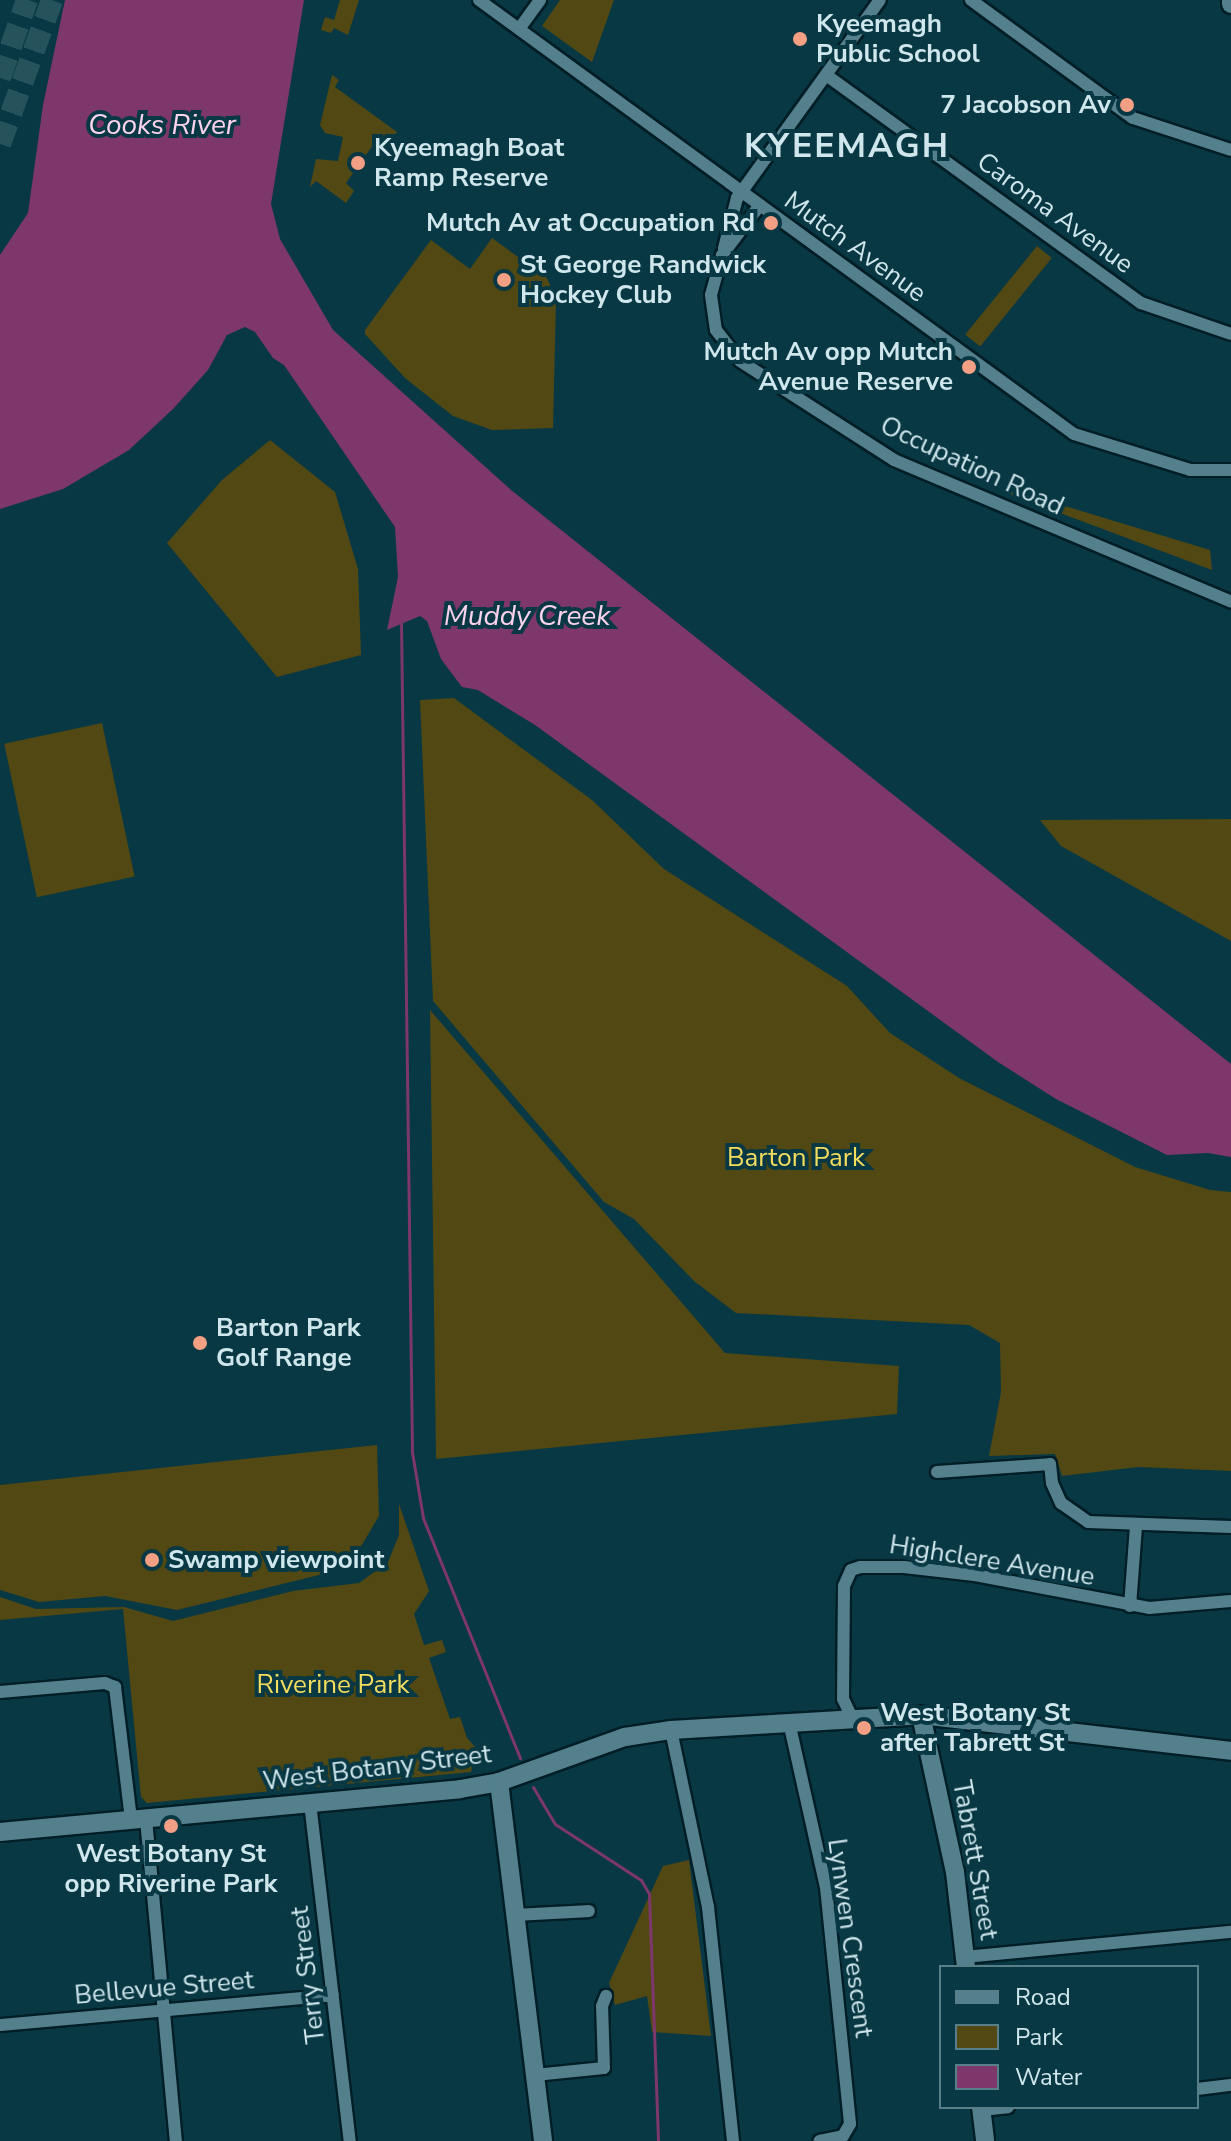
<!DOCTYPE html>
<html>
<head>
<meta charset="utf-8">
<style>
  body { margin:0 }
  #map { position:relative; width:1231px; height:2141px; overflow:hidden; background:#083843; font-family:"Nunito Sans",sans-serif }
  div>[style] { position:absolute }
  [style*='--x'] { left:calc(var(--x)*1px); top:calc(var(--y)*1px); width:calc(var(--w)*1px); rotate:calc(var(--a)*1deg) }
  .green>* { inset:0; background:#524813; transform-origin:0 0 }
  .water>* { inset:0; background:#7d376b }
  .stream>* { height:3px; margin:-1.5px; padding:0 1.5px; transform-origin:1.5px; border-radius:1.5px; background:#7d376b }
  .highway-tunnel>* { height:22px; margin-top:-11px; transform-origin:0; background:repeating-linear-gradient(90deg,#26525c 0 22px,transparent 0 33px) }
  .roads { filter:drop-shadow(2px 0 #001e26) drop-shadow(-2px 0 #001e26) drop-shadow(0 2px #001e26) drop-shadow(0 -2px #001e26) }
  .street>* { height:12px; margin:-6px; padding:0 6px; transform-origin:6px; border-radius:6px; background:#54808d }
  .secondary>* { height:18px; margin:-9px; padding:0 9px; transform-origin:9px; border-radius:9px; background:#54808d }
  .dots>* { width:22px; height:22px; translate:-50% -50%; box-sizing:border-box; border:4px solid #083843; border-radius:50% }
  span { translate:-50% -50%; white-space:nowrap; text-align:center; line-height:1.15; -webkit-text-stroke:8px #083843; paint-order:stroke }
  .poi-label { font-size:26px; color:#cfe6ed; font-weight:700 }
  .left { translate:0 -50%; text-align:left }
  .right { translate:-100% -50%; text-align:right }
  .street-label { font-size:26px; color:#cfe6ed }
  .park-label { font-size:26px; color:#f4dc5d }
  .water-label { font-size:28px; color:#fcd3ee; font-style:italic }
  .district-label { font-size:34px; color:#cfe6ed; font-weight:700; letter-spacing:2px }
  .legend { position:absolute; left:939px; top:1965px; width:260px; height:144px; box-sizing:border-box; background:#083843; border:2px solid #587e87; margin:0; padding:10px 14px; list-style:none; font-size:24px; color:#cfe6ed }
  .legend li { display:flex; align-items:center; gap:16px; height:40px }
  .legend b { width:40px; border:2px solid #587e87 }
</style>
</head>
<body>
<div id="map">
  <div class="green">
    <i style="clip-path:polygon(340px 0,359px 0,348px 35px,334px 28px,331px 33px,321px 30px,325px 17px,334px 20px)"></i>
    <i style="clip-path:polygon(560px 0,614px 0,592px 62px,542px 26px)"></i>
    <i style="clip-path:polygon(332px 75px,339px 80px,335px 87px,397px 132px,388px 144px,378px 138px,346px 183px,354px 191px,346px 203px,316px 181px,310px 187px,316px 159px,338px 161px,343px 137px,325px 133px,320px 125px)"></i>
    <i style="clip-path:polygon(492px 238px,547px 278px,556px 300px,553px 428px,492px 430px,453px 416px,405px 378px,365px 334px,365px 330px,431px 240px,470px 269px)"></i>
    <i style="left:1037px;top:246px;width:19px;height:114px;rotate:39deg"></i>
    <i style="clip-path:polygon(270px 440px,335px 492px,358px 569px,361px 655px,277px 677px,167px 543px,222px 480px)"></i>
    <i style="clip-path:polygon(1017px 479px,1045px 500px,1210px 550px,1212px 570px,1007px 493px)"></i>
    <i style="clip-path:polygon(454px 698px,592px 800px,664px 869px,847px 986px,890px 1033px,959px 1078px,1135px 1167px,1210px 1190px,1231px 1192px,1231px 1471px,1138px 1467px,1062px 1476px,1055px 1454px,989px 1456px,1001px 1392px,1000px 1343px,969px 1325px,736px 1313px,694px 1281px,634px 1219px,604px 1202px,433px 1001px,420px 700px)"></i>
    <i style="left:102px;top:723px;width:157px;height:100px;rotate:78deg"></i>
    <i style="clip-path:polygon(1231px 819px,1231px 941px,1061px 846px,1040px 820px)"></i>
    <i style="clip-path:polygon(430px 1010px,725px 1353px,899px 1366px,897px 1414px,436px 1459px)"></i>
    <i style="clip-path:polygon(377px 1445px,379px 1516px,360px 1548px,345px 1564px,323px 1574px,177px 1610px,105px 1596px,39px 1602px,0 1590px,0 1485px)"></i>
    <i style="clip-path:polygon(399px 1504px,429px 1591px,414px 1614px,424px 1645px,442px 1640px,446px 1652px,429px 1658px,450px 1719px,460px 1717px,467px 1738px,476px 1748px,471px 1772px,147px 1803px,141px 1797px,123px 1609px,0 1620px,0 1597px,36px 1609px,124px 1607px,173px 1621px,293px 1591px,359px 1583px,388px 1562px,399px 1535px)"></i>
    <i style="clip-path:polygon(689px 1860px,711px 2036px,652px 2032px,647px 1996px,615px 2005px,609px 1983px,663px 1866px)"></i>
  </div>
  <div class="water">
    <i style="clip-path:polygon(65px 0,304px 0,271px 204px,280px 239px,333px 330px,511px 490px,1231px 1064px,1231px 1157px,1208px 1153px,1167px 1155px,1056px 1099px,998px 1062px,535px 725px,478px 690px,462px 687px,441px 659px,427px 621px,420px 616px,387px 630px,398px 577px,395px 527px,284px 365px,273px 358px,255px 332px,245px 327px,227px 335px,208px 370px,173px 409px,129px 450px,63px 489px,0 509px,0 255px,28px 213px,43px 105px)"></i>
  </div>
  <div class="stream">
    <i style="--x:401;--y:622;--w:830;--a:89.24"></i>
    <i style="--x:412;--y:1452;--w:67;--a:80.5"></i>
    <i style="--x:423;--y:1518;--w:259;--a:68"></i>
    <i style="--x:533;--y:1787;--w:43;--a:59.3"></i>
    <i style="--x:555;--y:1824;--w:103;--a:33.1"></i>
    <i style="--x:641;--y:1880;--w:16;--a:60"></i>
    <i style="--x:649;--y:1894;--w:247;--a:87.9"></i>
  </div>
  <div class="highway-tunnel">
    <i style="--x:0;--y:78;--w:83;--a:-70.9"></i>
    <i style="--x:0;--y:144;--w:153;--a:-70.1"></i>
  </div>
  <div class="roads">
    <div class="street">
      <i style="--x:479;--y:0;--w:736;--a:36.11"></i>
      <i style="--x:1074;--y:434;--w:121;--a:17.2"></i>
      <i style="--x:1190;--y:470;--w:41;--a:0"></i>
      <i style="--x:971;--y:0;--w:200;--a:36.1"></i>
      <i style="--x:1133;--y:118;--w:103;--a:18.1"></i>
      <i style="--x:519;--y:29;--w:36;--a:-54"></i>
      <i style="--x:826;--y:75;--w:389;--a:35.9"></i>
      <i style="--x:1141;--y:303;--w:95;--a:19"></i>
      <i style="--x:760;--y:205;--w:63;--a:127.2"></i>
      <i style="--x:722;--y:255;--w:41;--a:105.4"></i>
      <i style="--x:711;--y:295;--w:35;--a:82"></i>
      <i style="--x:716;--y:330;--w:39;--a:52"></i>
      <i style="--x:740;--y:361;--w:183;--a:32.7"></i>
      <i style="--x:894;--y:460;--w:366;--a:22.8"></i>
      <i style="--x:724;--y:248;--w:52;--a:-75.4"></i>
      <i style="--x:737;--y:198;--w:244;--a:-54.2"></i>
      <i style="--x:937;--y:1472;--w:113;--a:-4"></i>
      <i style="--x:1050;--y:1464;--w:19;--a:84"></i>
      <i style="--x:1052;--y:1483;--w:22;--a:66"></i>
      <i style="--x:1061;--y:1503;--w:33;--a:35"></i>
      <i style="--x:1088;--y:1522;--w:143;--a:2"></i>
      <i style="--x:1130;--y:1606;--w:80;--a:-85.7"></i>
      <i style="--x:0;--y:1692;--w:105;--a:-4.9"></i>
      <i style="--x:105;--y:1683;--w:11;--a:22"></i>
      <i style="--x:115;--y:1687;--w:134;--a:83.1"></i>
      <i style="--x:852;--y:1718;--w:21;--a:-115"></i>
      <i style="--x:843;--y:1699;--w:113;--a:-89.5"></i>
      <i style="--x:844;--y:1586;--w:17;--a:-66"></i>
      <i style="--x:851;--y:1570;--w:9;--a:-18"></i>
      <i style="--x:860;--y:1567;--w:44;--a:0"></i>
      <i style="--x:904;--y:1567;--w:71;--a:6.4"></i>
      <i style="--x:975;--y:1575;--w:177;--a:10.7"></i>
      <i style="--x:1149;--y:1608;--w:82;--a:-4.9"></i>
      <i style="--x:789;--y:1722;--w:169;--a:77.4"></i>
      <i style="--x:826;--y:1887;--w:238;--a:84.2"></i>
      <i style="--x:850;--y:2124;--w:14;--a:120"></i>
      <i style="--x:843;--y:2136;--w:24;--a:168"></i>
      <i style="--x:671;--y:1730;--w:181;--a:78.2"></i>
      <i style="--x:708;--y:1907;--w:235;--a:83.9"></i>
      <i style="--x:310;--y:1803;--w:340;--a:83.3"></i>
      <i style="--x:146;--y:1819;--w:323;--a:84.7"></i>
      <i style="--x:516;--y:1915;--w:73;--a:-3.1"></i>
      <i style="--x:965;--y:1957;--w:267;--a:-5.4"></i>
      <i style="--x:0;--y:2025;--w:334;--a:-5.1"></i>
      <i style="--x:535;--y:2075;--w:69;--a:-5.8"></i>
      <i style="--x:604;--y:2068;--w:62;--a:-91.8"></i>
      <i style="--x:602;--y:2006;--w:11;--a:-68"></i>
      <i style="--x:1197;--y:2089;--w:34;--a:-7"></i>
      <i style="--x:981;--y:2110;--w:27;--a:-6"></i>
    </div>
    <div class="secondary">
      <i style="--x:1231;--y:0;--w:4;--a:90"></i>
      <i style="--x:921;--y:1715;--w:161;--a:77.8"></i>
      <i style="--x:955;--y:1872;--w:96;--a:83.4"></i>
      <i style="--x:499;--y:1782;--w:362;--a:83"></i>
      <i style="--x:0;--y:1832;--w:462;--a:-5.3"></i>
      <i style="--x:460;--y:1789;--w:40;--a:-10"></i>
      <i style="--x:499;--y:1782;--w:134;--a:-19.7"></i>
      <i style="--x:625;--y:1737;--w:47;--a:-8.7"></i>
      <i style="--x:671;--y:1730;--w:250;--a:-3.4"></i>
      <i style="--x:921;--y:1715;--w:312;--a:6.6"></i>
      <i style="--x:981;--y:2107;--w:34;--a:83"></i>
    </div>
  </div>
  <div class="dots">
    <i style="left:800px;top:39px;background:#f39f84"></i>
    <i style="left:1127px;top:105px;background:#f39f84"></i>
    <i style="left:358px;top:163px;background:#f39f84"></i>
    <i style="left:771px;top:223px;background:#f39f84"></i>
    <i style="left:504px;top:280px;background:#f39f84"></i>
    <i style="left:969px;top:367px;background:#f39f84"></i>
    <i style="left:200px;top:1343px;background:#f39f84"></i>
    <i style="left:152px;top:1560px;background:#f39f84"></i>
    <i style="left:864px;top:1728px;background:#f39f84"></i>
    <i style="left:171px;top:1826px;background:#f39f84"></i>
  </div>
  <div class="poi-label">
    <span class="left" style="left:816px;top:39px">Kyeemagh<br>Public School</span>
    <span class="right" style="left:1111px;top:105px">7 Jacobson Av</span>
    <span class="left" style="left:374px;top:163px">Kyeemagh Boat<br>Ramp Reserve</span>
    <span class="right" style="left:755px;top:223px">Mutch Av at Occupation Rd</span>
    <span class="left" style="left:520px;top:280px">St George Randwick<br>Hockey Club</span>
    <span class="right" style="left:953px;top:367px">Mutch Av opp Mutch<br>Avenue Reserve</span>
    <span class="left" style="left:216px;top:1343px">Barton Park<br>Golf Range</span>
    <span class="left" style="left:168px;top:1560px">Swamp viewpoint</span>
    <span class="left" style="left:880px;top:1728px">West Botany St<br>after Tabrett St</span>
    <span style="left:171px;top:1869px">West Botany St<br>opp Riverine Park</span>
  </div>
  <div class="street-label">
    <span style="left:1055px;top:213px;rotate:36deg">Caroma Avenue</span>
    <span style="left:855px;top:247px;rotate:36deg">Mutch Avenue</span>
    <span style="left:972px;top:466px;rotate:25deg">Occupation Road</span>
    <span style="left:992px;top:1561px;rotate:9deg">Highclere Avenue</span>
    <span style="left:377px;top:1768px;rotate:-7deg">West Botany Street</span>
    <span style="left:975px;top:1860px;rotate:80deg">Tabrett Street</span>
    <span style="left:850px;top:1938px;rotate:82deg">Lynwen Crescent</span>
    <span style="left:308px;top:1975px;rotate:-97deg">Terry Street</span>
    <span style="left:164px;top:1988px;rotate:-5deg">Bellevue Street</span>
  </div>
  <div class="park-label">
    <span style="left:796px;top:1158px">Barton Park</span>
    <span style="left:333px;top:1685px">Riverine Park</span>
  </div>
  <div class="water-label">
    <span style="left:162px;top:125px">Cooks River</span>
    <span style="left:527px;top:616px">Muddy Creek</span>
  </div>
  <div class="district-label">
    <span style="left:847px;top:147px">KYEEMAGH</span>
  </div>
  <ul class="legend">
  <li><b style="height:10px;background:#54808d"></b>Road</li>
  <li><b style="height:22px;background:#524813"></b>Park</li>
  <li><b style="height:22px;background:#7d376b"></b>Water</li>
  </ul>
</div>
</body>
</html>
